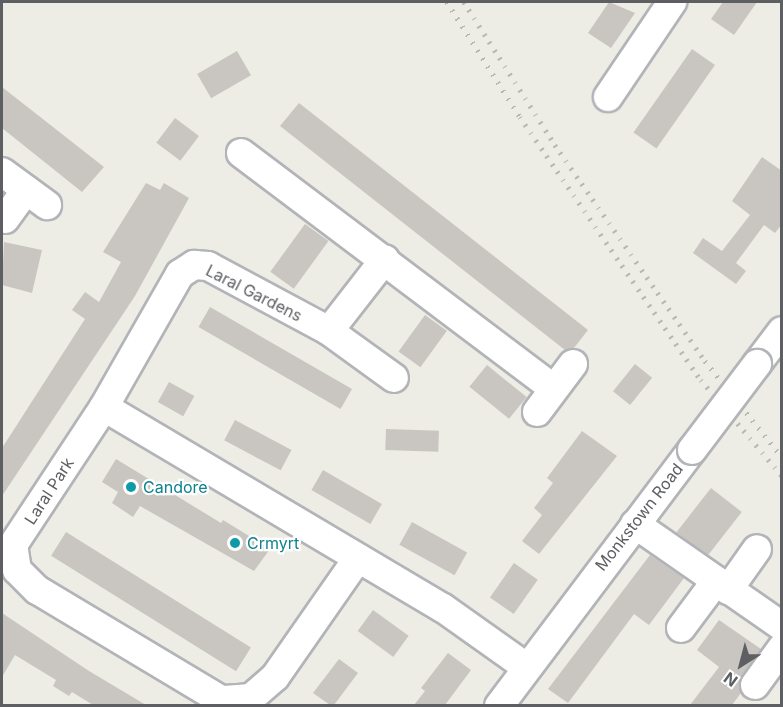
<!DOCTYPE html>
<html>
<head>
<meta charset="utf-8">
<style>
  body { margin:0 }
  #map { position:relative; width:783px; height:707px; overflow:hidden; background:#edece5; font-family:Inter,sans-serif }
  div>[style] { position:absolute }
  [style*='--x'] { left:calc(var(--x)*1px); top:calc(var(--y)*1px); width:calc(var(--w)*1px); rotate:calc(var(--a)*1deg) }
  .building>* { inset:0; background:#c9c6c1; transform-origin:0 0 }
  .roads { filter:drop-shadow(2px 0 #b2b4b8) drop-shadow(-2px 0 #b2b4b8) drop-shadow(0 2px #b2b4b8) drop-shadow(0 -2px #b2b4b8) }
  .minor>* { height:28px; margin:-14px; padding:0 14px; transform-origin:14px; border-radius:14px; background:#fff }
  .rail>* { height:4.5px; margin-top:-2.25px; transform-origin:0; background:repeating-linear-gradient(90deg,#b4b5b5 0 1.5px,transparent 0 9.5px) }
  .bridges { filter:drop-shadow(2px 0 #b2b4b8) drop-shadow(-2px 0 #b2b4b8) drop-shadow(0 2px #b2b4b8) drop-shadow(0 -2px #b2b4b8) }
  .minor-bridge>* { height:28px; margin:-14px; padding:0 14px; transform-origin:14px; border-radius:14px; background:#fff }
  .dots>* { width:16px; height:16px; translate:-50% -50%; box-sizing:border-box; border:3px solid #fff; border-radius:50% }
  span { translate:-50% -50%; white-space:nowrap; text-align:center; line-height:1.15; -webkit-text-stroke:4.5px #fff; paint-order:stroke }
  .street-label { font-size:16px; color:#5d5f63 }
  .culture-label { font-size:16px; color:#0d838f }
  .left { translate:0 -50%; text-align:left }
  .frame { position:absolute; inset:0; border:3px solid #5d5f63; pointer-events:none }
  .north { position:absolute; left:711px; top:635px; width:60px; height:60px; -webkit-text-stroke:4px #fff; paint-order:stroke; rotate:216deg; font-size:16px; font-weight:700; line-height:24px; text-align:center; color:#5d5f63 }
  .north::after { content:''; display:block; margin:auto; width:21px; height:27px; background:#5d5f63; clip-path:polygon(50% 0,100% 100%,50% 72%,0 100%) }
</style>
</head>
<body>
<div id="map">
  <div class="building">
    <i style="clip-path:polygon(609px 2px,635px 13px,611px 48px,588px 33px)"></i>
    <i style="clip-path:polygon(723px 2px,757px 2px,734px 35px,711px 19px)"></i>
    <i style="left:692px;top:49px;width:28px;height:102px;rotate:35deg"></i>
    <i style="left:237px;top:51px;width:28px;height:46px;rotate:60deg"></i>
    <i style="clip-path:polygon(2px 87px,104px 167px,82px 192px,2px 128px)"></i>
    <i style="clip-path:polygon(299px 103px,588px 330px,574px 348px,565px 350px,280px 126px)"></i>
    <i style="left:175px;top:118px;width:30px;height:31px;rotate:37deg"></i>
    <i style="clip-path:polygon(762px 157px,782px 171px,782px 224px,775px 233px,764px 225px,736px 263px,746px 271px,736px 284px,693px 253px,703px 238px,722px 251px,750px 215px,732px 201px)"></i>
    <i style="clip-path:polygon(146px 183px,160px 190px,164px 183px,189px 198px,135px 296px,2px 496px,2px 448px,85px 319px,72px 310px,85px 292px,99px 302px,121px 262px,103px 252px)"></i>
    <i style="left:305px;top:224px;width:29px;height:59px;rotate:36deg"></i>
    <i style="clip-path:polygon(4px 242px,42px 250px,32px 293px,2px 285px)"></i>
    <i style="left:210px;top:307px;width:164px;height:23px;rotate:30deg"></i>
    <i style="left:425px;top:315px;width:27px;height:45px;rotate:36deg"></i>
    <i style="left:635px;top:364px;width:22px;height:35px;rotate:39deg"></i>
    <i style="left:487px;top:365px;width:51px;height:28px;rotate:39deg"></i>
    <i style="left:169px;top:382px;width:29px;height:23px;rotate:29deg"></i>
    <i style="left:235px;top:420px;width:64px;height:23px;rotate:28deg"></i>
    <i style="left:386px;top:429px;width:53px;height:21px;rotate:2deg"></i>
    <i style="clip-path:polygon(582px 431px,617px 456px,539px 554px,522px 541px,542px 515px,534px 508px,553px 483px,547px 478px)"></i>
    <i style="clip-path:polygon(116px 459px,221px 523px,223px 520px,270px 549px,254px 571px,140px 506px,133px 517px,112px 503px,118px 492px,102px 482px)"></i>
    <i style="left:323px;top:470px;width:68px;height:23px;rotate:30deg"></i>
    <i style="left:711px;top:488px;width:39px;height:56px;rotate:38deg"></i>
    <i style="left:412px;top:522px;width:63px;height:26px;rotate:29deg"></i>
    <i style="left:66px;top:532px;width:218px;height:28px;rotate:32deg"></i>
    <i style="clip-path:polygon(650px 555px,684px 578px,649px 625px,634px 614px,568px 703px,548px 689px)"></i>
    <i style="left:514px;top:563px;width:29px;height:42px;rotate:35deg"></i>
    <i style="left:373px;top:610px;width:44px;height:26px;rotate:36deg"></i>
    <i style="clip-path:polygon(2px 613px,89px 671px,146px 705px,93px 705px,72px 692px,69px 696px,53px 686px,56px 680px,15px 655px,2px 677px)"></i>
    <i style="clip-path:polygon(719px 620px,761px 649px,741px 676px,741px 693px,732px 705px,690px 705px,719px 667px,697px 650px)"></i>
    <i style="clip-path:polygon(448px 653px,471px 670px,445px 705px,414px 705px,425px 691px,421px 688px)"></i>
    <i style="clip-path:polygon(339px 659px,358px 673px,334px 705px,330px 705px,313px 693px)"></i>
  </div>
  <div class="roads">
    <div class="minor">
      <i style="--x:608;--y:97;--w:115;--a:-56"></i>
      <i style="--x:241;--y:153;--w:391;--a:37"></i>
      <i style="--x:2;--y:172;--w:56;--a:36.3"></i>
      <i style="--x:5;--y:219;--w:36;--a:-54"></i>
      <i style="--x:329;--y:331;--w:91;--a:-52.1"></i>
      <i style="--x:757;--y:364;--w:41;--a:-52.9"></i>
      <i style="--x:104;--y:407;--w:394;--a:30.7"></i>
      <i style="--x:443;--y:608;--w:102;--a:35.4"></i>
      <i style="--x:537;--y:412;--w:60;--a:-53.1"></i>
      <i style="--x:635;--y:524;--w:179;--a:34.8"></i>
      <i style="--x:358;--y:558;--w:145;--a:124.9"></i>
      <i style="--x:275;--y:677;--w:32;--a:139"></i>
      <i style="--x:251;--y:698;--w:30;--a:176"></i>
      <i style="--x:221;--y:700;--w:214;--a:-149.1"></i>
      <i style="--x:37;--y:590;--w:28;--a:-135"></i>
      <i style="--x:17;--y:570;--w:25;--a:-99"></i>
      <i style="--x:13;--y:545;--w:165;--a:-56.6"></i>
      <i style="--x:104;--y:407;--w:153;--a:-60.3"></i>
      <i style="--x:180;--y:274;--w:17;--a:-33"></i>
      <i style="--x:194;--y:265;--w:14;--a:4"></i>
      <i style="--x:208;--y:266;--w:137;--a:28.2"></i>
      <i style="--x:329;--y:331;--w:80;--a:35.9"></i>
      <i style="--x:728;--y:590;--w:50;--a:-54.7"></i>
      <i style="--x:681;--y:628;--w:59;--a:-53.3"></i>
      <i style="--x:755;--y:685;--w:46;--a:-53.9"></i>
      <i style="--x:499;--y:706;--w:321;--a:-53"></i>
    </div>
  </div>
  <div class="rail">
    <i style="--x:447;--y:2;--w:136;--a:57.6"></i>
    <i style="--x:520;--y:117;--w:319;--a:55.5"></i>
    <i style="--x:701;--y:380;--w:126;--a:49.8"></i>
    <i style="--x:464;--y:2;--w:169;--a:57.5"></i>
    <i style="--x:555;--y:145;--w:263;--a:55.2"></i>
    <i style="--x:705;--y:361;--w:123;--a:51.3"></i>
  </div>
  <div class="bridges">
    <div class="minor-bridge">
      <i style="--x:692;--y:450;--w:108;--a:-52.9"></i>
    </div>
  </div>
  <div class="dots">
    <i style="left:131px;top:487px;background:#0f9aa8"></i>
    <i style="left:235px;top:543px;background:#0f9aa8"></i>
  </div>
  <div class="street-label">
    <span style="left:254px;top:293px;rotate:27deg">Laral Gardens</span>
    <span style="left:49px;top:491px;rotate:-57deg">Laral Park</span>
    <span style="left:639px;top:517px;rotate:-52deg">Monkstown Road</span>
  </div>
  <div class="culture-label">
    <span class="left" style="left:143px;top:487px">Candore</span>
    <span class="left" style="left:247px;top:543px">Crmyrt</span>
  </div>
  <div class="frame"></div>
  <div class="north">N</div>
</div>
</body>
</html>
